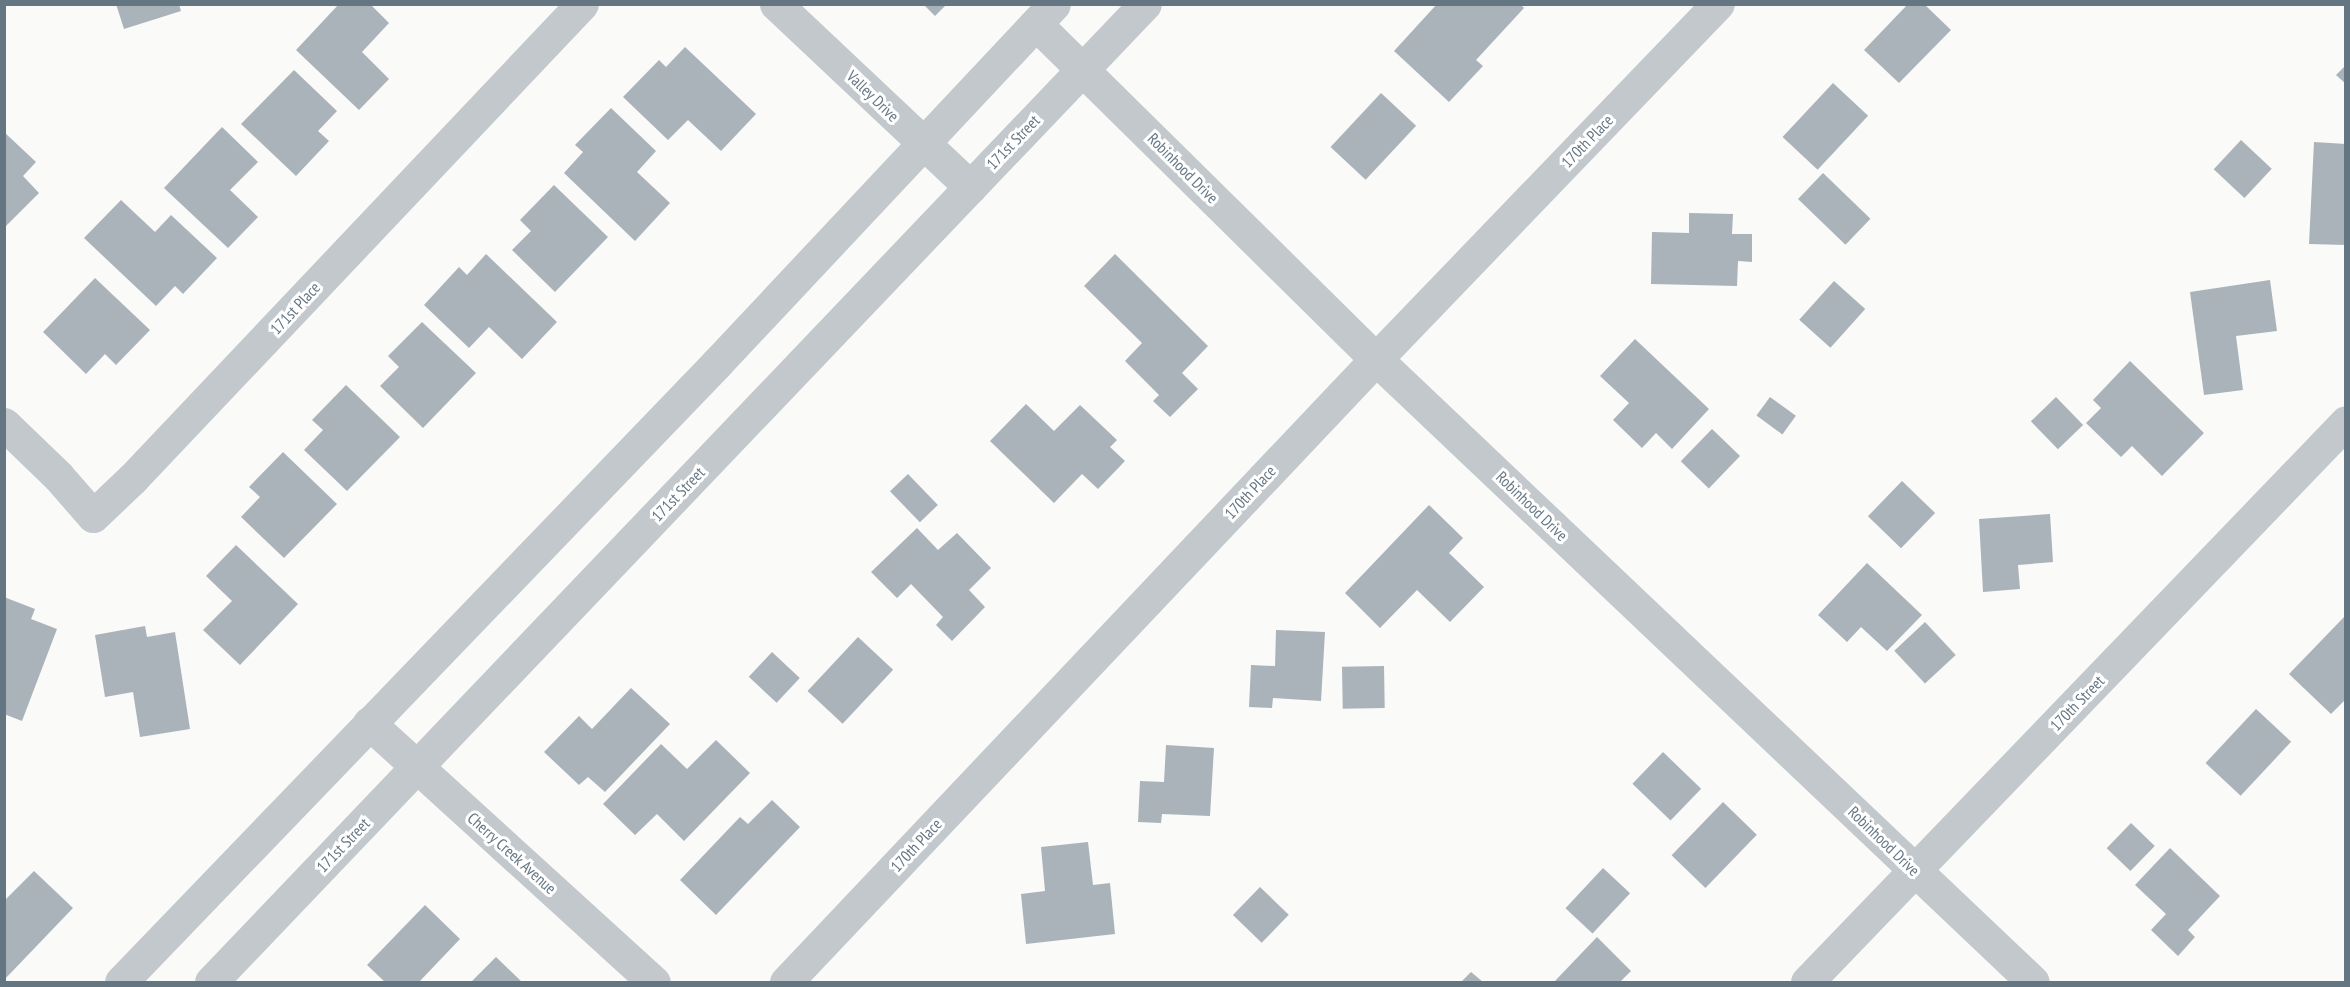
<!DOCTYPE html>
<html>
<head>
<meta charset="utf-8">
<style>
  body { margin:0 }
  #map { position:relative; width:2350px; height:987px; overflow:hidden; background:#fafaf8; font-family:"PT Sans Narrow",sans-serif }
  div>[style] { position:absolute }
  [style*='--x'] { left:calc(var(--x)*1px); top:calc(var(--y)*1px); width:calc(var(--w)*1px); rotate:calc(var(--a)*1deg) }
  .building>* { inset:0; background:#aab3b9; transform-origin:0 0 }
  .minor>* { height:33px; margin:-16.5px; padding:0 16.5px; transform-origin:16.5px; border-radius:16.5px; background:#c3c8cc }
  span { translate:-50% -50%; white-space:nowrap; text-align:center; line-height:1.15; -webkit-text-stroke:6px #fff; paint-order:stroke }
  .street-label { font-size:16px; color:#657683 }
  .frame { position:absolute; inset:0; border:6px solid #657683; pointer-events:none }
</style>
</head>
<body>
<div id="map">
  <div class="building">
    <i style="clip-path:polygon(116px 4px,179px 4px,181px 11px,124px 29px)"></i>
    <i style="clip-path:polygon(339px 4px,370px 4px,389px 23px,362px 52px,389px 79px,359px 110px,296px 50px)"></i>
    <i style="clip-path:polygon(923px 4px,947px 4px,935px 16px)"></i>
    <i style="clip-path:polygon(1437px 4px,1520px 4px,1524px 8px,1476px 60px,1483px 66px,1449px 102px,1394px 51px)"></i>
    <i style="clip-path:polygon(1908px 4px,1924px 4px,1951px 30px,1899px 83px,1864px 50px)"></i>
    <i style="clip-path:polygon(685px 47px,756px 114px,721px 151px,688px 120px,668px 140px,623px 97px,659px 60px,666px 67px)"></i>
    <i style="clip-path:polygon(2346px 65px,2346px 84px,2336px 75px)"></i>
    <i style="clip-path:polygon(294px 70px,337px 111px,318px 131px,329px 141px,296px 176px,241px 124px)"></i>
    <i style="left:1833px;top:83px;width:48px;height:74px;rotate:43deg"></i>
    <i style="left:1381px;top:93px;width:48px;height:74px;rotate:43deg"></i>
    <i style="clip-path:polygon(611px 108px,656px 151px,637px 172px,670px 203px,635px 241px,564px 173px,583px 152px,575px 145px)"></i>
    <i style="clip-path:polygon(222px 127px,258px 162px,230px 190px,258px 217px,228px 248px,164px 188px)"></i>
    <i style="clip-path:polygon(4px 132px,36px 162px,23px 176px,39px 193px,4px 228px)"></i>
    <i style="left:2241px;top:140px;width:42px;height:40px;rotate:43deg"></i>
    <i style="clip-path:polygon(2314px 142px,2346px 144px,2346px 245px,2309px 244px)"></i>
    <i style="left:1823px;top:173px;width:66px;height:36px;rotate:44deg"></i>
    <i style="clip-path:polygon(554px 185px,608px 237px,555px 292px,512px 250px,531px 231px,520px 220px)"></i>
    <i style="clip-path:polygon(121px 200px,155px 232px,171px 215px,217px 258px,183px 294px,175px 286px,156px 306px,84px 238px)"></i>
    <i style="clip-path:polygon(1689px 213px,1733px 214px,1732px 234px,1752px 234px,1752px 262px,1738px 261px,1737px 286px,1651px 284px,1652px 232px,1689px 233px)"></i>
    <i style="clip-path:polygon(486px 254px,557px 322px,522px 359px,489px 327px,469px 348px,424px 305px,459px 267px,467px 275px)"></i>
    <i style="clip-path:polygon(1115px 254px,1208px 346px,1182px 373px,1198px 389px,1170px 417px,1153px 401px,1159px 395px,1125px 361px,1142px 343px,1084px 286px)"></i>
    <i style="clip-path:polygon(95px 278px,150px 330px,116px 365px,105px 354px,86px 374px,43px 332px)"></i>
    <i style="clip-path:polygon(2270px 280px,2277px 331px,2236px 336px,2243px 390px,2204px 395px,2190px 292px)"></i>
    <i style="left:1834px;top:281px;width:42px;height:52px;rotate:42deg"></i>
    <i style="clip-path:polygon(422px 322px,476px 373px,423px 428px,380px 386px,399px 367px,388px 356px)"></i>
    <i style="clip-path:polygon(1635px 339px,1709px 409px,1672px 449px,1656px 433px,1642px 448px,1613px 420px,1629px 403px,1600px 376px)"></i>
    <i style="clip-path:polygon(2130px 361px,2204px 433px,2162px 476px,2132px 446px,2121px 457px,2086px 423px,2101px 408px,2093px 400px)"></i>
    <i style="clip-path:polygon(346px 385px,400px 437px,347px 491px,304px 450px,323px 430px,312px 420px)"></i>
    <i style="left:1770px;top:397px;width:32px;height:23px;rotate:36deg"></i>
    <i style="left:2056px;top:397px;width:39px;height:35px;rotate:46deg"></i>
    <i style="clip-path:polygon(1026px 404px,1054px 431px,1080px 405px,1117px 440px,1110px 447px,1125px 461px,1098px 489px,1082px 474px,1054px 503px,990px 441px)"></i>
    <i style="left:1712px;top:429px;width:39px;height:45px;rotate:44deg"></i>
    <i style="clip-path:polygon(283px 452px,337px 504px,284px 558px,241px 517px,260px 497px,249px 487px)"></i>
    <i style="left:908px;top:474px;width:43px;height:25px;rotate:46deg"></i>
    <i style="left:1902px;top:481px;width:46px;height:49px;rotate:44deg"></i>
    <i style="clip-path:polygon(1429px 505px,1463px 538px,1449px 553px,1484px 587px,1450px 622px,1417px 590px,1380px 628px,1345px 593px)"></i>
    <i style="clip-path:polygon(2050px 514px,2053px 562px,2018px 565px,2020px 589px,1983px 592px,1979px 519px)"></i>
    <i style="clip-path:polygon(917px 528px,938px 550px,957px 533px,991px 568px,969px 590px,985px 607px,952px 641px,936px 625px,943px 617px,911px 584px,897px 598px,871px 572px)"></i>
    <i style="clip-path:polygon(236px 545px,298px 604px,240px 665px,203px 630px,232px 601px,206px 576px)"></i>
    <i style="clip-path:polygon(1867px 563px,1922px 615px,1887px 651px,1861px 627px,1847px 642px,1818px 615px)"></i>
    <i style="clip-path:polygon(4px 597px,35px 609px,31px 619px,57px 629px,22px 721px,4px 714px)"></i>
    <i style="clip-path:polygon(2346px 615px,2346px 699px,2331px 714px,2289px 674px)"></i>
    <i style="left:1925px;top:622px;width:45px;height:42px;rotate:47deg"></i>
    <i style="clip-path:polygon(145px 626px,147px 637px,175px 632px,190px 729px,140px 737px,133px 692px,105px 697px,95px 635px)"></i>
    <i style="clip-path:polygon(1276px 630px,1325px 632px,1321px 701px,1273px 698px,1272px 708px,1249px 707px,1251px 665px,1275px 666px)"></i>
    <i style="left:858px;top:637px;width:48px;height:74px;rotate:43deg"></i>
    <i style="left:772px;top:652px;width:38px;height:34px;rotate:43deg"></i>
    <i style="left:1384px;top:666px;width:42px;height:42px;rotate:89deg"></i>
    <i style="clip-path:polygon(631px 688px,670px 724px,605px 792px,588px 777px,579px 785px,544px 752px,579px 716px,592px 729px)"></i>
    <i style="left:2256px;top:709px;width:48px;height:74px;rotate:43deg"></i>
    <i style="clip-path:polygon(716px 740px,750px 773px,684px 841px,657px 814px,635px 835px,603px 804px,661px 744px,687px 769px)"></i>
    <i style="clip-path:polygon(1166px 745px,1214px 748px,1210px 816px,1162px 814px,1161px 823px,1138px 822px,1140px 781px,1164px 782px)"></i>
    <i style="left:1663px;top:752px;width:53px;height:44px;rotate:44deg"></i>
    <i style="clip-path:polygon(772px 800px,800px 827px,716px 915px,680px 880px,740px 817px,748px 824px)"></i>
    <i style="left:1723px;top:802px;width:47px;height:74px;rotate:44deg"></i>
    <i style="left:2131px;top:823px;width:33px;height:35px;rotate:44deg"></i>
    <i style="clip-path:polygon(1088px 842px,1093px 885px,1110px 883px,1115px 934px,1026px 944px,1021px 894px,1045px 891px,1041px 847px)"></i>
    <i style="clip-path:polygon(2170px 848px,2220px 896px,2188px 930px,2195px 937px,2178px 956px,2151px 930px,2166px 914px,2135px 885px)"></i>
    <i style="left:1603px;top:868px;width:37px;height:55px;rotate:43deg"></i>
    <i style="clip-path:polygon(34px 871px,73px 908px,4px 980px,4px 901px)"></i>
    <i style="left:1260px;top:887px;width:40px;height:39px;rotate:44deg"></i>
    <i style="clip-path:polygon(425px 905px,460px 939px,419px 982px,385px 982px,367px 965px)"></i>
    <i style="clip-path:polygon(1597px 937px,1631px 971px,1620px 982px,1554px 982px)"></i>
    <i style="clip-path:polygon(496px 957px,522px 982px,471px 982px)"></i>
    <i style="clip-path:polygon(1471px 972px,1483px 982px,1461px 982px)"></i>
  </div>
  <div class="minor">
    <i style="--x:776;--y:4;--w:267;--a:43.3"></i>
    <i style="--x:1036;--y:24;--w:477;--a:44.6"></i>
    <i style="--x:1376;--y:359;--w:905;--a:43.48"></i>
    <i style="--x:4;--y:424;--w:75;--a:43.9"></i>
    <i style="--x:58;--y:476;--w:53;--a:48.8"></i>
    <i style="--x:93;--y:516;--w:54;--a:-43.5"></i>
    <i style="--x:132;--y:479;--w:654;--a:-46.55"></i>
    <i style="--x:369;--y:723;--w:385;--a:42.3"></i>
    <i style="--x:121;--y:982;--w:859;--a:-46.08"></i>
    <i style="--x:717;--y:363;--w:492;--a:-46.8"></i>
    <i style="--x:211;--y:982;--w:1352;--a:-46.32"></i>
    <i style="--x:786;--y:982;--w:858;--a:-46.56"></i>
    <i style="--x:1376;--y:359;--w:493;--a:-46.1"></i>
    <i style="--x:1807;--y:982;--w:777;--a:-46.09"></i>
  </div>
  <div class="street-label">
    <span style="left:873px;top:96px;rotate:44deg">Valley Drive</span>
    <span style="left:1587px;top:141px;rotate:-46deg">170th Place</span>
    <span style="left:1013px;top:142px;rotate:-46deg">171st Street</span>
    <span style="left:1183px;top:168px;rotate:45deg">Robinhood Drive</span>
    <span style="left:295px;top:308px;rotate:-47deg">171st Place</span>
    <span style="left:1250px;top:492px;rotate:-47deg">170th Place</span>
    <span style="left:678px;top:494px;rotate:-46deg">171st Street</span>
    <span style="left:1532px;top:506px;rotate:44deg">Robinhood Drive</span>
    <span style="left:2077px;top:703px;rotate:-46deg">170th Street</span>
    <span style="left:1884px;top:841px;rotate:44deg">Robinhood Drive</span>
    <span style="left:343px;top:845px;rotate:-46deg">171st Street</span>
    <span style="left:916px;top:845px;rotate:-47deg">170th Place</span>
    <span style="left:512px;top:853px;rotate:42deg">Cherry Creek Avenue</span>
  </div>
  <div class="frame"></div>
</div>
</body>
</html>
